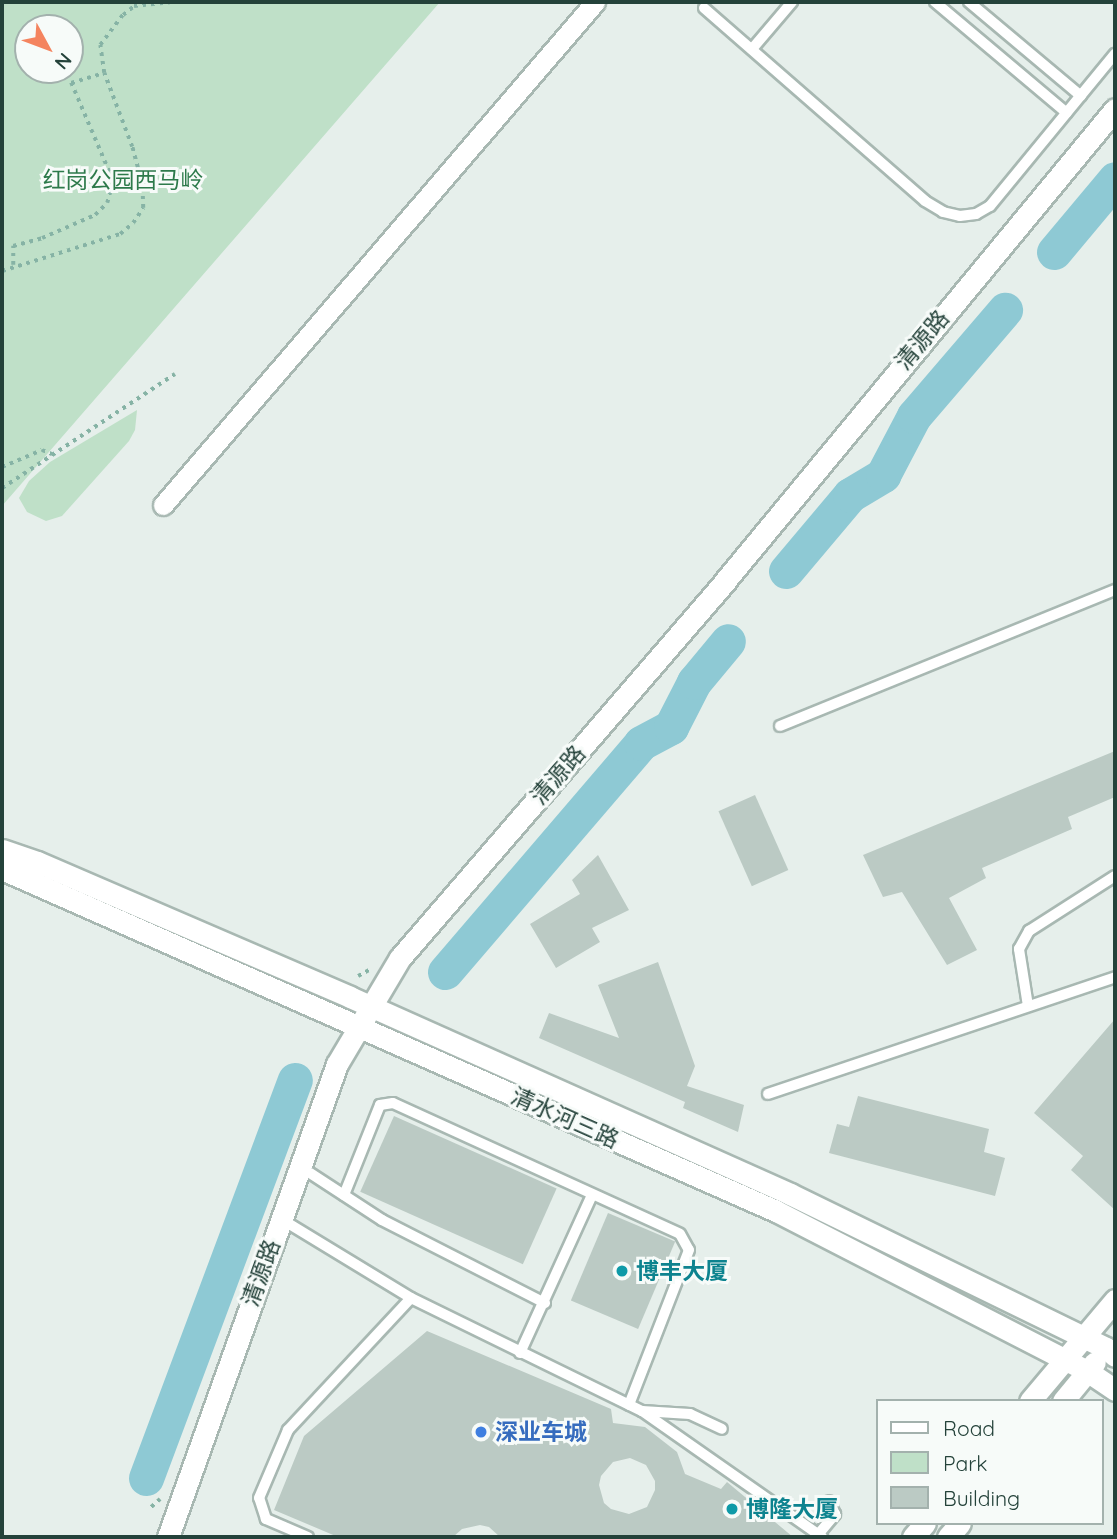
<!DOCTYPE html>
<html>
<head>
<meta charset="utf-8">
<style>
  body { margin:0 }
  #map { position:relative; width:1117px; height:1539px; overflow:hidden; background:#e6efeb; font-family:Quicksand,"Noto Sans SC",sans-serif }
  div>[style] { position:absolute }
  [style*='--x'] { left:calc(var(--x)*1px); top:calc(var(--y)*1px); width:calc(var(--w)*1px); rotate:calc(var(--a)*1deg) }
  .green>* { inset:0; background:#bfe0c8 }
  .river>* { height:35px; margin:-17.5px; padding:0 17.5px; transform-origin:17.5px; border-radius:17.5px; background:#8ec9d4 }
  .building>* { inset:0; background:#bbcac4; transform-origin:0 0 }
  .path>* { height:3.5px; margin-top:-1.75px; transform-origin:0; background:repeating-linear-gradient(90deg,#86b3a5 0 3.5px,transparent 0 8.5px) }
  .roads { filter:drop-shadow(2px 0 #a8b8b2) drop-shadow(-2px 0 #a8b8b2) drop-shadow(0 2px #a8b8b2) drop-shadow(0 -2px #a8b8b2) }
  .service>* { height:10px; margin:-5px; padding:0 5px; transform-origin:5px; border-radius:5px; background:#fff }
  .minor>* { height:19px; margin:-9.5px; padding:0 9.5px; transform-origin:9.5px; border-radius:9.5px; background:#fff }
  .tertiary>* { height:21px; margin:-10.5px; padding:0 10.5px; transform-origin:10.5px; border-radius:10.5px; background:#fff }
  .dots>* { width:19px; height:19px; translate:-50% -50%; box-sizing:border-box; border:4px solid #f7fbf9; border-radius:50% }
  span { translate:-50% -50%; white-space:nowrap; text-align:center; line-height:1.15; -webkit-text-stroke:6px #f7fbf9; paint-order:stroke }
  .park-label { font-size:23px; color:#2d7a4b }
  .street-label { font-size:23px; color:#24423a }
  .culture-label { font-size:23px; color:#0d838f; font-weight:700 }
  .left { translate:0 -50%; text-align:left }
  .shop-label { font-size:23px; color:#366cbe; font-weight:700 }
  .frame { position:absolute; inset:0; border:4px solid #24423a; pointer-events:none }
  .legend { position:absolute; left:876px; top:1399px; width:228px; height:126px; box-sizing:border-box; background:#f7fbf9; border:2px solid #a3b1ad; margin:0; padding:9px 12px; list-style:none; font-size:21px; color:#24423a }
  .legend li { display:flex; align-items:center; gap:14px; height:35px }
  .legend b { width:35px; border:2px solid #a3b1ad }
  .north { position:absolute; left:14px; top:14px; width:70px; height:70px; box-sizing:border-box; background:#f7fbf9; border:2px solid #a3b1ad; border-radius:50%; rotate:131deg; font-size:19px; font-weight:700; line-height:28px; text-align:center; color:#24423a }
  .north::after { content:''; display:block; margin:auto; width:24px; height:32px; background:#f4845f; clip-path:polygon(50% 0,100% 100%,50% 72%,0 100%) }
</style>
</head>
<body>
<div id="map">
  <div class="green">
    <i style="clip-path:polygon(evenodd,2px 2px,440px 2px,2px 506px,2px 2px,28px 28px,70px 28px,70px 70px,28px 70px,28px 28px)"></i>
    <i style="clip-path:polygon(137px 410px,135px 430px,129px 441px,62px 516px,46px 521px,27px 512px,19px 498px,29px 481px,50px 462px)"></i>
  </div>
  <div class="river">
    <i style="--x:1054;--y:252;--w:95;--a:-50.1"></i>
    <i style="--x:786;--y:571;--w:99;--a:-49.9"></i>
    <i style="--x:850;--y:495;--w:39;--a:-31"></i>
    <i style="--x:883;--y:475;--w:67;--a:-62.3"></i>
    <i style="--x:914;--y:416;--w:140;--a:-49.4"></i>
    <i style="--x:445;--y:972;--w:301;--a:-49.4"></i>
    <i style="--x:641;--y:743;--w:34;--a:-28"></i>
    <i style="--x:671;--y:727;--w:51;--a:-62.9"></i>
    <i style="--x:694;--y:682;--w:53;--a:-50.3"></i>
    <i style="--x:146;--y:1478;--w:425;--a:-69.5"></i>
  </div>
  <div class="building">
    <i style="clip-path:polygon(1115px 751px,1115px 797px,1068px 817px,1072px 829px,982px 868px,986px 878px,949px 898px,977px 950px,947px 965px,902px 892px,883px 897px,863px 855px)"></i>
    <i style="left:755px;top:795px;width:82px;height:40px;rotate:66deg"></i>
    <i style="clip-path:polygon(598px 855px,629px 910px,592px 928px,600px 942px,556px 968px,530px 924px,580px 894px,572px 880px)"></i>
    <i style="clip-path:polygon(658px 962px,695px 1066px,687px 1086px,744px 1105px,738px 1132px,683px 1108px,685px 1102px,539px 1038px,549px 1013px,619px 1038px,598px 985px)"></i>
    <i style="clip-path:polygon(1115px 1019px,1115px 1210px,1071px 1170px,1083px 1156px,1034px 1113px)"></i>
    <i style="clip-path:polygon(858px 1096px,989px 1129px,984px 1152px,1005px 1158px,995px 1196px,829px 1153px,837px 1124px,849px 1127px)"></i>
    <i style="left:394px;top:1116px;width:178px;height:83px;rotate:24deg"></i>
    <i style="left:608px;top:1213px;width:73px;height:95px;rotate:23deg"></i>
    <i style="clip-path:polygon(evenodd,427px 1331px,611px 1409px,613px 1423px,645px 1427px,677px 1452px,685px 1474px,721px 1489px,727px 1482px,793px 1537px,500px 1537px,489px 1527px,480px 1525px,462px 1529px,453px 1537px,338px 1537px,274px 1510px,304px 1436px,427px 1331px,630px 1458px,646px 1465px,655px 1481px,655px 1490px,647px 1507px,629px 1514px,611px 1509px,604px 1503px,599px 1485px,601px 1476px,613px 1462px,630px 1458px)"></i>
  </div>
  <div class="path">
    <i style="--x:13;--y:265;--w:19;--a:-90"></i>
    <i style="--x:13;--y:246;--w:30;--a:-15"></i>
    <i style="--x:42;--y:238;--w:58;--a:-23.5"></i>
    <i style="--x:95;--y:215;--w:17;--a:-45"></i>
    <i style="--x:107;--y:203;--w:16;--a:-75"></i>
    <i style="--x:111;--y:188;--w:16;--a:-97"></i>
    <i style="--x:109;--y:172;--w:97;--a:-113.1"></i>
    <i style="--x:71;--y:83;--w:34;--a:-17"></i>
    <i style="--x:2;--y:271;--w:124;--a:-17.4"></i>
    <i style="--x:120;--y:234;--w:17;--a:-40"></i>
    <i style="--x:133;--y:223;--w:18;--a:-56"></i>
    <i style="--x:143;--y:208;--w:24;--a:-92"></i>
    <i style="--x:142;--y:184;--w:38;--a:-105"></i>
    <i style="--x:132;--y:147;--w:79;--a:-110.7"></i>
    <i style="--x:104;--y:73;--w:28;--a:-98"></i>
    <i style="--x:100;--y:45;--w:38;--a:-53"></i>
    <i style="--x:123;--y:15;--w:14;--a:-39"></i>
    <i style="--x:134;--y:6;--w:36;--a:-6"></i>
    <i style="--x:2;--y:467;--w:43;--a:-23"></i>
    <i style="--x:42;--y:450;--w:11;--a:22"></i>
    <i style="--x:2;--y:488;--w:207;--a:-33.4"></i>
    <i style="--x:358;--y:976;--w:13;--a:-29"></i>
    <i style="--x:151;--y:1507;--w:12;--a:-42"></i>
  </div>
  <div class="roads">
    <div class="service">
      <i style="--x:935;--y:2;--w:172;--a:40.1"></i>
      <i style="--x:969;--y:2;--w:146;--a:40"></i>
      <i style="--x:704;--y:8;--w:293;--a:41.1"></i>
      <i style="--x:925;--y:201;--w:21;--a:31"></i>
      <i style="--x:943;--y:212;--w:17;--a:13"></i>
      <i style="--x:960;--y:216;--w:16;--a:-7"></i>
      <i style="--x:976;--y:214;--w:16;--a:-30"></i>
      <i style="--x:990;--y:206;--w:197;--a:-50.6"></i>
      <i style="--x:752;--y:49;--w:62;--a:-49.6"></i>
      <i style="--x:780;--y:726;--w:362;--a:-22.1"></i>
      <i style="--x:1028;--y:1006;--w:58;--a:-99"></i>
      <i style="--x:1019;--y:949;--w:21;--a:-61"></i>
      <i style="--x:1029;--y:931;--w:102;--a:-32.6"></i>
      <i style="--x:768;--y:1094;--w:366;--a:-18.6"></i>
      <i style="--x:310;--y:1173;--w:86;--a:33.1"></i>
      <i style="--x:382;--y:1220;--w:183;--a:27"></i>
      <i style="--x:344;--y:1195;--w:97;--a:-68.2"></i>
      <i style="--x:380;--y:1105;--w:13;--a:-9"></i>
      <i style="--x:393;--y:1103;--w:315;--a:24.5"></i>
      <i style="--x:680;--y:1234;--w:18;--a:61"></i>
      <i style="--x:689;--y:1250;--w:166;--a:111.2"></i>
      <i style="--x:291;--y:1225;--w:140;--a:31.3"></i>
      <i style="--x:411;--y:1298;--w:257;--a:26.1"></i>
      <i style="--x:642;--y:1411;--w:220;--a:35"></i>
      <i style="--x:520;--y:1353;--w:174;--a:-65.5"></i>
      <i style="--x:642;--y:1411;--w:48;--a:3.6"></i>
      <i style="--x:690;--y:1414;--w:35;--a:25"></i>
      <i style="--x:308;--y:1537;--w:46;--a:-156.8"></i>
      <i style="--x:266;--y:1519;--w:22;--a:-108"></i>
      <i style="--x:259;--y:1498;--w:74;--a:-66.9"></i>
      <i style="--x:288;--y:1430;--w:180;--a:-47"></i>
      <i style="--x:816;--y:1537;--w:30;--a:-50"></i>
      <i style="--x:835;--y:1514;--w:14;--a:-115"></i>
    </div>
    <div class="minor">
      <i style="--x:163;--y:505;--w:663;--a:-49.34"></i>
    </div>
    <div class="tertiary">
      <i style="--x:2;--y:850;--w:37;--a:19"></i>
      <i style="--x:37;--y:862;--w:341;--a:23.3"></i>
      <i style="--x:350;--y:997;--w:482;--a:24.1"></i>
      <i style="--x:790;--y:1194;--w:352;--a:26"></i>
      <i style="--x:1106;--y:1348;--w:12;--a:42"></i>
      <i style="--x:2;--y:869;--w:846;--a:23.84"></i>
      <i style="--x:776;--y:1211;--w:350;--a:27.2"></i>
      <i style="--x:1087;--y:1371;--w:34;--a:34"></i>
      <i style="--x:1030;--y:1401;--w:132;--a:-49.9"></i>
      <i style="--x:1063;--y:1401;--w:50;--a:-50.6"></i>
      <i style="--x:168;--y:1537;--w:502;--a:-70.34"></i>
      <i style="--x:337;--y:1064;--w:123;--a:-59.3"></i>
      <i style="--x:400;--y:958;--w:498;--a:-49.2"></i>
      <i style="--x:725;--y:581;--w:612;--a:-50.43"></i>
      <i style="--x:913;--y:1537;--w:18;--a:-49"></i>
      <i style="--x:948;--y:1537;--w:18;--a:-49"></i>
    </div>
  </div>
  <div class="dots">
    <i style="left:622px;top:1271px;background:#0f9aa8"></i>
    <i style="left:481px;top:1432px;background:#3f7fe0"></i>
    <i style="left:732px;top:1509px;background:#0f9aa8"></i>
  </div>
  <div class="park-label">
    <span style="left:123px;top:180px">红岗公园西马岭</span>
  </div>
  <div class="street-label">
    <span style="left:922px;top:340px;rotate:-50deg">清源路</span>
    <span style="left:558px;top:775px;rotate:-49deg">清源路</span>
    <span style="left:565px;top:1118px;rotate:24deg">清水河三路</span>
    <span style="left:261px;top:1273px;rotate:-70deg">清源路</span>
  </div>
  <div class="culture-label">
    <span class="left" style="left:636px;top:1271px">博丰大厦</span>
    <span class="left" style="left:746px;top:1509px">博隆大厦</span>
  </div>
  <div class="shop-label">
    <span class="left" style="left:495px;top:1432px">深业车城</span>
  </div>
  <div class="frame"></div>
  <ul class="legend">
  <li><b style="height:9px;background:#fff"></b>Road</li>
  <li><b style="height:19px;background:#bfe0c8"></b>Park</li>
  <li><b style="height:19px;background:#bbcac4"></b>Building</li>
  </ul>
  <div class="north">N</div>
</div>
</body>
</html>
